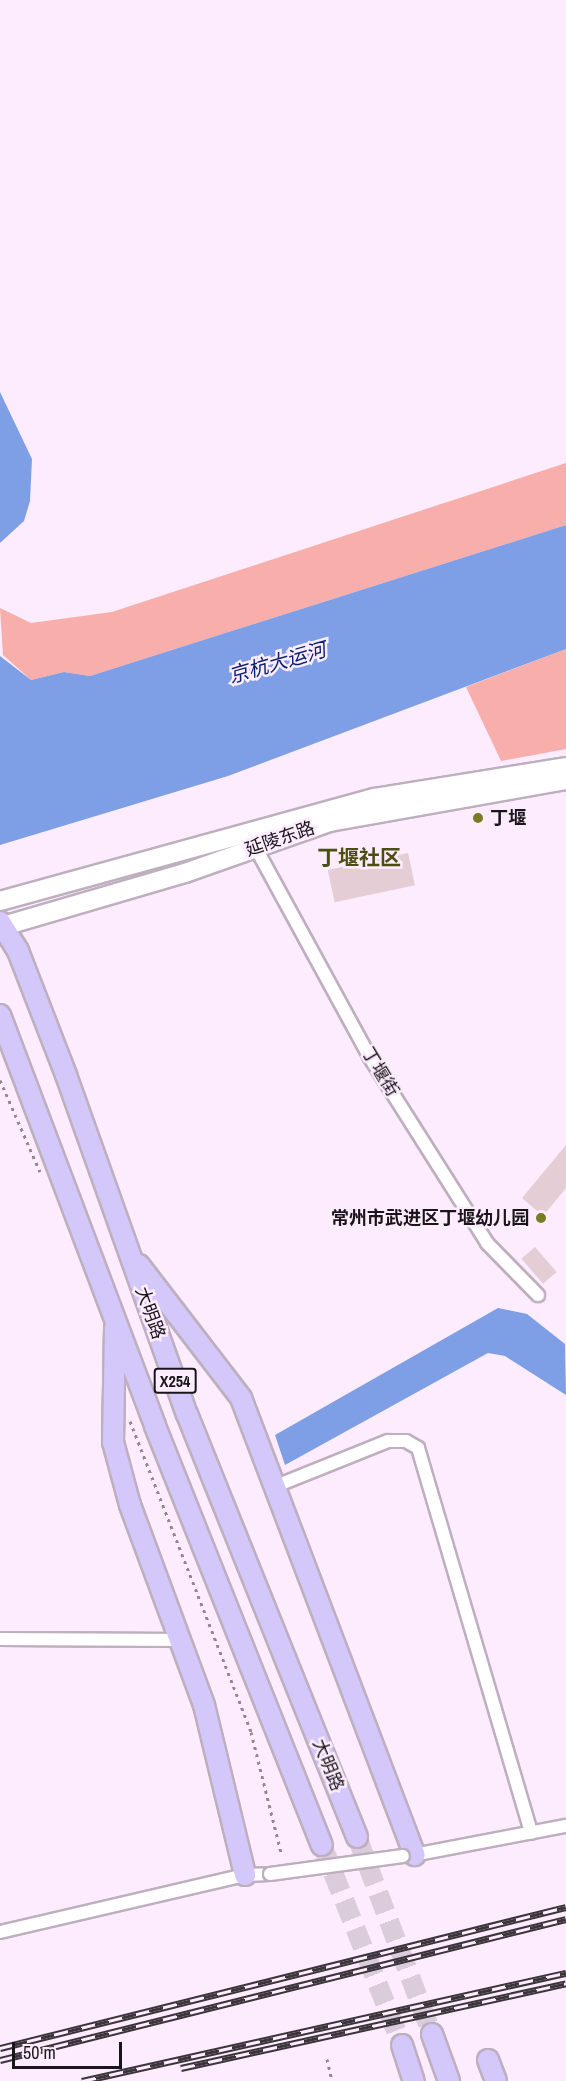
<!DOCTYPE html>
<html>
<head>
<meta charset="utf-8">
<style>
  body { margin:0 }
  #map { position:relative; width:566px; height:2081px; overflow:hidden; background:#fcecfd; font-family:"Archivo Narrow","Noto Sans SC",sans-serif }
  div>[style] { position:absolute }
  [style*='--x'] { left:calc(var(--x)*1px); top:calc(var(--y)*1px); width:calc(var(--w)*1px); rotate:calc(var(--a)*1deg) }
  .green>* { inset:0; background:#f8aeaa }
  .water>* { inset:0; background:#7e9fe5 }
  .building>* { inset:0; background:#e4cdd5; transform-origin:0 0 }
  .primary-tunnel>* { height:20px; margin-top:-10px; transform-origin:0; background:repeating-linear-gradient(90deg,#daccdb 0 20px,transparent 0 30px) }
  .path>* { height:3px; margin-top:-1.5px; transform-origin:0; background:repeating-linear-gradient(90deg,#928792 0 3px,transparent 0 7.5px) }
  .roads { filter:drop-shadow(2px 0 #beafbf) drop-shadow(-2px 0 #beafbf) drop-shadow(0 2px #beafbf) drop-shadow(0 -2px #beafbf) }
  .minor>* { height:12px; margin:-6px; padding:0 6px; transform-origin:6px; border-radius:6px; background:#fff }
  .secondary>* { height:18px; margin:-9px; padding:0 9px; transform-origin:9px; border-radius:9px; background:#fff }
  .primary>* { height:20px; margin:-10px; padding:0 10px; transform-origin:10px; border-radius:10px; background:#d4c8fb }
  .rail>* { height:7px; margin-top:-3.5px; transform-origin:0; background:repeating-linear-gradient(90deg,#fcecfd 0 14px,#3b343b 0 28px); box-sizing:border-box; border-block:2px solid #3b343b }
  .bridges { filter:drop-shadow(2px 0 #beafbf) drop-shadow(-2px 0 #beafbf) drop-shadow(0 2px #beafbf) drop-shadow(0 -2px #beafbf) }
  .minor-bridge>* { height:12px; margin:-6px; padding:0 6px; transform-origin:6px; border-radius:6px; background:#fff }
  .dots>* { width:16px; height:16px; translate:-50% -50%; box-sizing:border-box; border:3px solid #fcecfd; border-radius:50% }
  span { translate:-50% -50%; white-space:nowrap; text-align:center; line-height:1.15; -webkit-text-stroke:5px #fcecfd; paint-order:stroke }
  .shield-label span { padding:2px 4px; background:#fcecfd; border:2px solid; border-radius:4px; -webkit-text-stroke-width:0 }
  .shield-label { font-size:16px; color:#1a151a; font-weight:700 }
  .poi-label { font-size:18px; color:#1a151a; font-weight:700 }
  .left { translate:0 -50%; text-align:left }
  .right { translate:-100% -50%; text-align:right }
  .street-label { font-size:18px; color:#1a151a }
  .water-label { font-size:20px; color:#07206f; font-style:italic }
  .quarter-label { font-size:21px; color:#4c4f13; font-weight:700 }
  .scale { position:absolute; left:12px; top:2042px; width:110px; height:27px; box-sizing:border-box; border:3px solid #1a151a; border-top:0; padding-left:8px; font-size:18px; line-height:21px; white-space:nowrap; color:#1a151a; -webkit-text-stroke:4px #fcecfd; paint-order:stroke }
</style>
</head>
<body>
<div id="map">
  <div class="green">
    <i style="clip-path:polygon(566px 463px,566px 525px,90px 676px,64px 672px,31px 680px,3px 655px,0 608px,31px 623px,112px 612px)"></i>
    <i style="clip-path:polygon(566px 649px,566px 749px,501px 761px,466px 687px)"></i>
  </div>
  <div class="water">
    <i style="clip-path:polygon(0 392px,32px 459px,30px 501px,24px 521px,0 543px)"></i>
    <i style="clip-path:polygon(566px 525px,566px 649px,228px 776px,0 845px,0 656px,31px 680px,64px 672px,90px 676px)"></i>
    <i style="clip-path:polygon(498px 1308px,527px 1314px,565px 1344px,566px 1395px,505px 1356px,488px 1353px,285px 1465px,275px 1435px)"></i>
  </div>
  <div class="building">
    <i style="left:408px;top:853px;width:33px;height:82px;rotate:78deg"></i>
    <i style="clip-path:polygon(566px 1145px,566px 1188px,543px 1216px,522px 1198px)"></i>
    <i style="left:535px;top:1247px;width:33px;height:18px;rotate:49deg"></i>
  </div>
  <div class="primary-tunnel">
    <i style="--x:357;--y:1837;--w:211;--a:69.2"></i>
    <i style="--x:322;--y:1845;--w:215;--a:68.2"></i>
  </div>
  <div class="path">
    <i style="--x:0;--y:1080;--w:100;--a:66.5"></i>
    <i style="--x:130;--y:1421;--w:334;--a:68.7"></i>
    <i style="--x:251;--y:1732;--w:124;--a:76"></i>
    <i style="--x:327;--y:2059;--w:23;--a:77"></i>
  </div>
  <div class="roads">
    <div class="minor">
      <i style="--x:253;--y:843;--w:243;--a:61.4"></i>
      <i style="--x:369;--y:1056;--w:221;--a:57.7"></i>
      <i style="--x:487;--y:1243;--w:73;--a:45.6"></i>
      <i style="--x:276;--y:1486;--w:121;--a:-21.9"></i>
      <i style="--x:388;--y:1441;--w:18;--a:0"></i>
      <i style="--x:406;--y:1441;--w:14;--a:30"></i>
      <i style="--x:418;--y:1448;--w:401;--a:73.6"></i>
      <i style="--x:0;--y:1639;--w:179;--a:0.3"></i>
      <i style="--x:408;--y:1856;--w:161;--a:-10.8"></i>
      <i style="--x:0;--y:1932;--w:252;--a:-13.1"></i>
      <i style="--x:245;--y:1875;--w:25;--a:-2"></i>
    </div>
    <div class="secondary">
      <i style="--x:0;--y:901;--w:389;--a:-15.4"></i>
      <i style="--x:375;--y:798;--w:193;--a:-9.2"></i>
      <i style="--x:0;--y:927;--w:193;--a:-16.3"></i>
      <i style="--x:185;--y:873;--w:154;--a:-19.4"></i>
      <i style="--x:330;--y:822;--w:240;--a:-10.1"></i>
    </div>
    <div class="primary">
      <i style="--x:0;--y:922;--w:34;--a:58"></i>
      <i style="--x:18;--y:951;--w:133;--a:68.8"></i>
      <i style="--x:66;--y:1075;--w:360;--a:70.4"></i>
      <i style="--x:187;--y:1414;--w:456;--a:68.1"></i>
      <i style="--x:0;--y:1015;--w:439;--a:69.3"></i>
      <i style="--x:155;--y:1426;--w:451;--a:68.3"></i>
      <i style="--x:139;--y:1265;--w:168;--a:52.5"></i>
      <i style="--x:241;--y:1398;--w:489;--a:69.2"></i>
      <i style="--x:115;--y:1328;--w:114;--a:91"></i>
      <i style="--x:113;--y:1442;--w:65;--a:74.9"></i>
      <i style="--x:130;--y:1505;--w:213;--a:69.7"></i>
      <i style="--x:204;--y:1705;--w:175;--a:76.4"></i>
      <i style="--x:432;--y:2034;--w:50;--a:70.1"></i>
      <i style="--x:402;--y:2045;--w:38;--a:72"></i>
      <i style="--x:488;--y:2060;--w:22;--a:69"></i>
    </div>
  </div>
  <div class="rail">
    <i style="--x:0;--y:2048;--w:583;--a:-13.99"></i>
    <i style="--x:0;--y:2060;--w:583;--a:-13.99"></i>
    <i style="--x:181;--y:2068;--w:394;--a:-12.4"></i>
    <i style="--x:82;--y:2081;--w:496;--a:-12.6"></i>
  </div>
  <div class="bridges">
    <div class="minor-bridge">
      <i style="--x:270;--y:1874;--w:134;--a:-7.7"></i>
    </div>
  </div>
  <div class="dots">
    <i style="left:478px;top:818px;background:#787c25"></i>
    <i style="left:541px;top:1218px;background:#787c25"></i>
  </div>
  <div class="shield-label">
    <span style="left:175px;top:1381px">X254</span>
  </div>
  <div class="poi-label">
    <span class="left" style="left:490px;top:818px">丁堰</span>
    <span class="right" style="left:529px;top:1218px">常州市武进区丁堰幼儿园</span>
  </div>
  <div class="street-label">
    <span style="left:280px;top:839px;rotate:-19deg">延陵东路</span>
    <span style="left:380px;top:1072px;rotate:59deg">丁堰街</span>
    <span style="left:150px;top:1313px;rotate:70deg">大明路</span>
    <span style="left:328px;top:1765px;rotate:68deg">大明路</span>
  </div>
  <div class="water-label">
    <span style="left:277px;top:662px;rotate:-16deg">京杭大运河</span>
  </div>
  <div class="quarter-label">
    <span style="left:359px;top:858px">丁堰社区</span>
  </div>
  <div class="scale">50 m</div>
</div>
</body>
</html>
